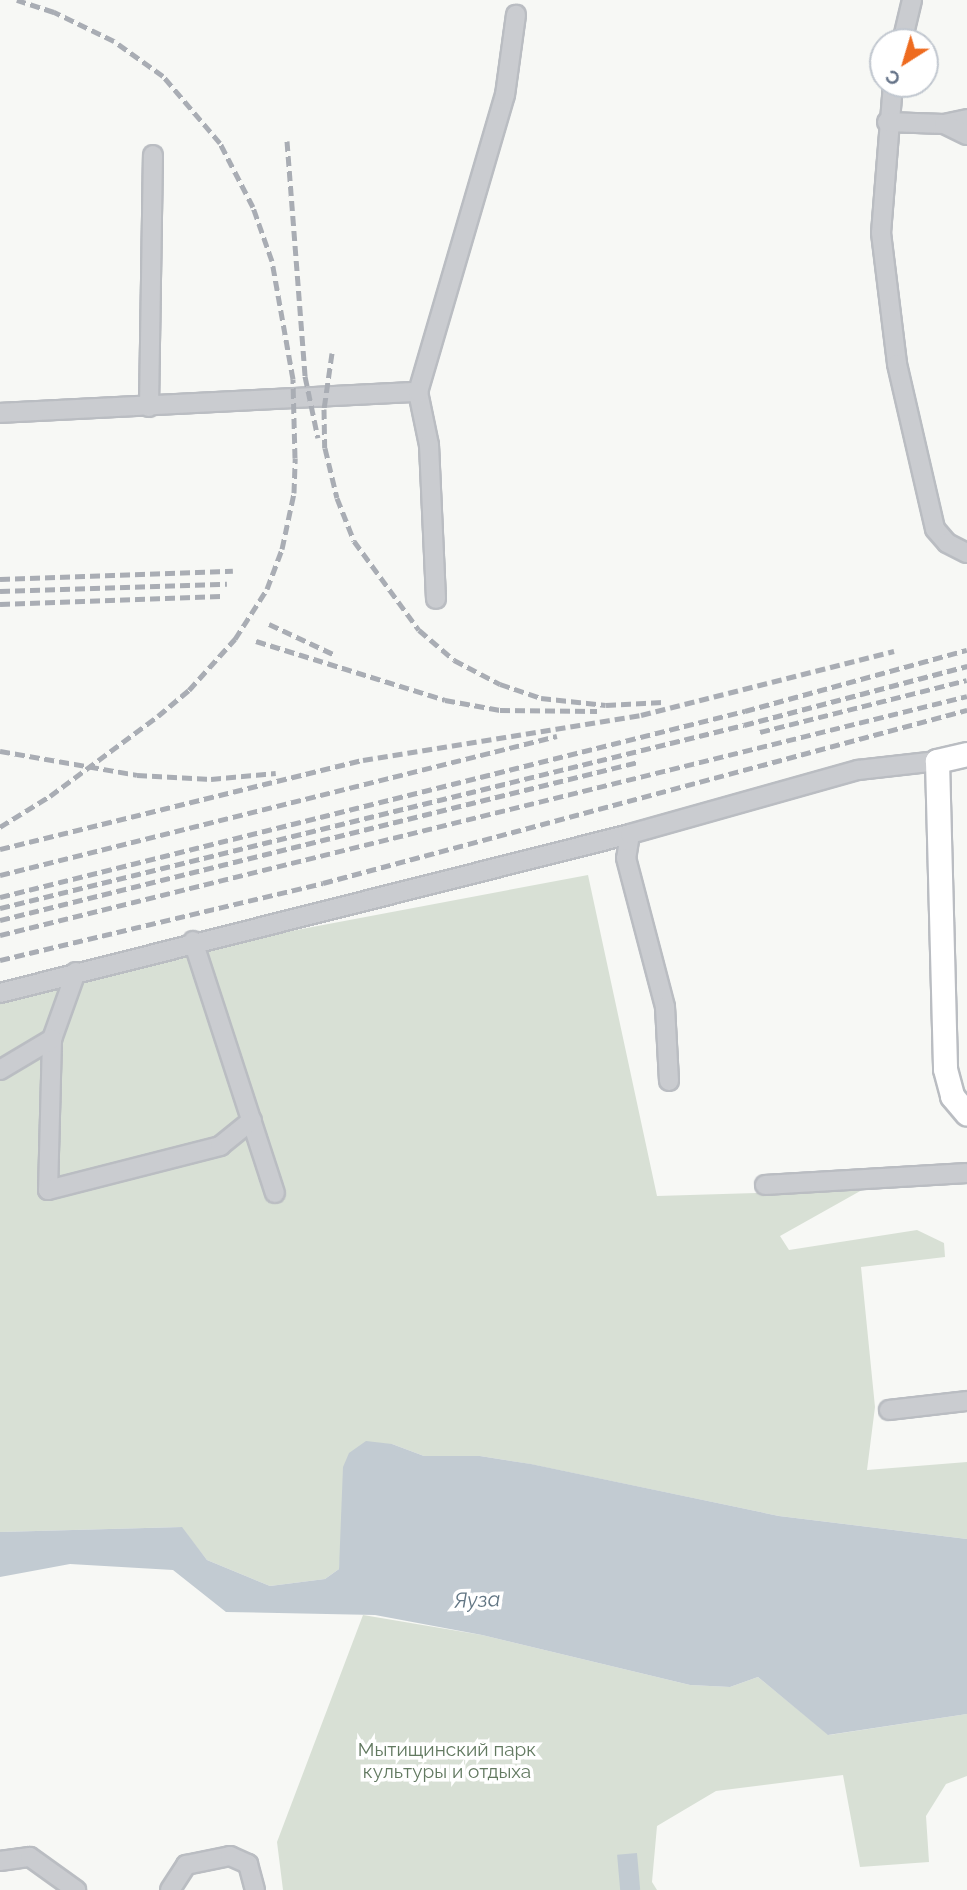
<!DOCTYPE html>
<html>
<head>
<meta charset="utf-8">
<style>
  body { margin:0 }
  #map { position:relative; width:967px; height:1890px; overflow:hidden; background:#f7f8f5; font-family:Raleway,sans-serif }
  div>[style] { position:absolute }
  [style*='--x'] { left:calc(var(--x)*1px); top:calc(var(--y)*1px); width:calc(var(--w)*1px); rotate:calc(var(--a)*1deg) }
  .green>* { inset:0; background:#d8e0d5 }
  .water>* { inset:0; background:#c2cbd2; transform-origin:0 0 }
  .roads { filter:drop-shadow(2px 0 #babdc2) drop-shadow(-2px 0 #babdc2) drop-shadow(0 2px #babdc2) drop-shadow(0 -2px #babdc2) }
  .minor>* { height:18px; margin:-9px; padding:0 9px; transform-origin:9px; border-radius:9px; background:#caccd0 }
  .major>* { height:23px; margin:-11.5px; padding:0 11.5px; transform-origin:11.5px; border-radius:11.5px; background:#fff }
  .rail>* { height:5px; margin-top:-2.5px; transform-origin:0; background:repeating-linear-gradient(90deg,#a9adb4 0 10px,transparent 0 15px) }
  span { translate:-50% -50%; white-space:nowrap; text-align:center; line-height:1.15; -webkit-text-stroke:7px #fff; paint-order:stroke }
  .park-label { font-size:19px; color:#627960 }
  .water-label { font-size:21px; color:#617583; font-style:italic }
  .north { position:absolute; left:869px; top:28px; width:70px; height:70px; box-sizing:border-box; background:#fff; border:2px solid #c1c7cf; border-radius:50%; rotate:217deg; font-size:19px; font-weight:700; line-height:28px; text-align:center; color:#657388 }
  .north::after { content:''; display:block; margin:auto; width:24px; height:32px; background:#ee6b1f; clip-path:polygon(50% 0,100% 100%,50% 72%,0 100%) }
</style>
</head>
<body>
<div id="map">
  <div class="green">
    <i style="clip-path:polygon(588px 875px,657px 1196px,862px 1190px,780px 1236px,789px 1250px,917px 1230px,944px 1243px,945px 1257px,861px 1267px,875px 1407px,867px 1470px,967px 1462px,967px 1539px,779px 1516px,530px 1464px,480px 1456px,424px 1456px,392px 1444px,344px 1528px,339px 1569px,325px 1579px,270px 1586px,207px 1560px,181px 1527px,0 1532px,0 986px)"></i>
    <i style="clip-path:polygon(363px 1615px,482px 1635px,690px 1685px,730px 1687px,758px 1677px,829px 1735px,967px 1714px,967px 1776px,946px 1784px,926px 1816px,929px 1862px,860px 1867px,843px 1775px,716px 1791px,657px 1826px,652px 1882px,657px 1890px,283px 1890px,277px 1842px)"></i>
  </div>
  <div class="water">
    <i style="clip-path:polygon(366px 1441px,392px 1444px,424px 1456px,480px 1456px,531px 1464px,779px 1516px,967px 1539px,967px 1714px,828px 1735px,758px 1677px,730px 1687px,690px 1685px,482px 1635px,375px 1615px,226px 1612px,173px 1570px,70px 1564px,0 1577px,0 1532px,182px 1527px,207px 1560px,270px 1586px,325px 1579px,339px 1569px,343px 1467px,349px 1453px)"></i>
    <i style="left:637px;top:1853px;width:37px;height:20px;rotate:85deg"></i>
  </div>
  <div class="roads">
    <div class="minor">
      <i style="--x:902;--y:42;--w:43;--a:-76.6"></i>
      <i style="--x:893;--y:84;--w:149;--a:94.6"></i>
      <i style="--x:881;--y:233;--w:132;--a:83"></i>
      <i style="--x:897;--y:364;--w:169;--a:77"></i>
      <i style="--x:935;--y:529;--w:18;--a:49"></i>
      <i style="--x:947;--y:543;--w:22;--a:27"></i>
      <i style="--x:887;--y:122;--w:57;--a:2"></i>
      <i style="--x:944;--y:124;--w:24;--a:-12"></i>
      <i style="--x:944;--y:124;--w:25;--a:26"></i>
      <i style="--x:418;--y:392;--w:54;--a:78.3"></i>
      <i style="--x:429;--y:445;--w:154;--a:87.4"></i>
      <i style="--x:149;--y:407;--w:252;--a:-89.1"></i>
      <i style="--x:0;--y:413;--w:419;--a:-2.9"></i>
      <i style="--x:418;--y:392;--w:309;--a:-73.7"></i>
      <i style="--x:505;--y:95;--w:81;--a:-82.2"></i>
      <i style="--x:630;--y:834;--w:24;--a:99"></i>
      <i style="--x:626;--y:858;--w:154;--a:75.3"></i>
      <i style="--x:665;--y:1007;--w:74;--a:86.9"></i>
      <i style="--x:193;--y:941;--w:265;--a:72"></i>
      <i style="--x:76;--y:972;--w:71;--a:109.7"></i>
      <i style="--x:52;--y:1039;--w:151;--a:91.5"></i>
      <i style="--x:48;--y:1190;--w:178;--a:-14.3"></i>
      <i style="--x:220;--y:1146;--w:41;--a:-39.1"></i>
      <i style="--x:0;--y:993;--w:650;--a:-14.16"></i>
      <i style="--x:630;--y:834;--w:237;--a:-15.7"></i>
      <i style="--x:858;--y:770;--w:80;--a:-6.5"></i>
      <i style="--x:0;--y:1070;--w:61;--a:-30.8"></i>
      <i style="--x:765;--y:1185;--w:202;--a:-3.4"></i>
      <i style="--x:889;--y:1410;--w:79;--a:-6.6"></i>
      <i style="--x:0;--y:1861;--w:30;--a:-8"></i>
      <i style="--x:30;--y:1857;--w:57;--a:35.7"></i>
      <i style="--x:170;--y:1890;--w:30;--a:-57"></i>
      <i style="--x:186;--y:1865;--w:45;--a:-11.6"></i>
      <i style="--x:230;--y:1856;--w:20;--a:24"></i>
      <i style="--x:248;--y:1864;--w:27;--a:75"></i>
    </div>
    <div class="major">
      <i style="--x:967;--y:754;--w:31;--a:167"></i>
      <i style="--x:937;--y:761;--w:308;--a:88.5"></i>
      <i style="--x:945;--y:1069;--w:28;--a:75"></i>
      <i style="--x:952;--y:1096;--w:23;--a:50"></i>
    </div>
  </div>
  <div class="rail">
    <i style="--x:287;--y:141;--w:236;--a:85.6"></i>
    <i style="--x:305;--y:376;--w:63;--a:78.2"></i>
    <i style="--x:332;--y:353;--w:57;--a:98.1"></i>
    <i style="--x:324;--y:409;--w:39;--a:89"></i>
    <i style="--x:325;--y:448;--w:51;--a:76.5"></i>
    <i style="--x:337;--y:498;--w:46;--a:68.4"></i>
    <i style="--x:354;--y:541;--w:110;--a:53.9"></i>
    <i style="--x:419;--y:630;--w:46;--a:40.6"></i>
    <i style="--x:454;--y:660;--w:52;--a:27.6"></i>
    <i style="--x:500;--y:684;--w:43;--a:18.9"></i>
    <i style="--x:541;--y:698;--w:65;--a:6.1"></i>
    <i style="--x:606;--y:705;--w:57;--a:-3"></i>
    <i style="--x:0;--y:579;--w:233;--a:-2"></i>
    <i style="--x:0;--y:591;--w:227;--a:-1.8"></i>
    <i style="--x:0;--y:604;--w:221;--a:-2.1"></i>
    <i style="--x:269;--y:624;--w:71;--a:25.1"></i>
    <i style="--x:256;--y:641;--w:198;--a:17.3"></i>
    <i style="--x:445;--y:700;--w:56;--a:10.3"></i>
    <i style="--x:500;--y:710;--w:97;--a:0.6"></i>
    <i style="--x:760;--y:732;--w:213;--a:-14.1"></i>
    <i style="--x:0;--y:751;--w:139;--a:9.9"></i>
    <i style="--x:137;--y:775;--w:74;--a:3.1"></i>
    <i style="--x:211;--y:779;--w:65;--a:-5.3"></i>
    <i style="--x:0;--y:827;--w:59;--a:-31.8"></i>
    <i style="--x:50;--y:796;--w:134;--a:-36.5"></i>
    <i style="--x:158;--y:716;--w:40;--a:-40"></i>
    <i style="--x:189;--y:690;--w:69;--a:-48"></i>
    <i style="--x:235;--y:639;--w:59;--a:-57.4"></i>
    <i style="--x:267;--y:589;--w:43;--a:-69.4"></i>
    <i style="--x:282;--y:549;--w:57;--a:-77.9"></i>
    <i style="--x:294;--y:493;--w:35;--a:-88"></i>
    <i style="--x:295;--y:458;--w:79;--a:-91.5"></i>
    <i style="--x:293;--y:379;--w:120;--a:-100.1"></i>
    <i style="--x:272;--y:261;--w:57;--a:-109.4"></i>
    <i style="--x:253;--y:207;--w:72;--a:-117.3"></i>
    <i style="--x:220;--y:143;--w:88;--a:-130.4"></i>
    <i style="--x:163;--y:76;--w:60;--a:-144.5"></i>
    <i style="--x:114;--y:41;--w:67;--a:-154.2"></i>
    <i style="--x:54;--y:12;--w:39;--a:-162"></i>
    <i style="--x:0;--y:849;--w:374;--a:-13.8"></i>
    <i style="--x:363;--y:760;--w:282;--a:-9.2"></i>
    <i style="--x:641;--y:715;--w:261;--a:-14.2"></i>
    <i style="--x:0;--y:875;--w:574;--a:-14.01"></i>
    <i style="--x:0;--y:897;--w:768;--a:-14.02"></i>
    <i style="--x:745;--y:711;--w:230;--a:-15.4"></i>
    <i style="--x:0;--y:908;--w:766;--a:-13.82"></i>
    <i style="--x:744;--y:725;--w:231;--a:-14.8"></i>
    <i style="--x:0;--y:920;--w:657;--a:-13.91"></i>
    <i style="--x:0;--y:935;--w:996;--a:-13.88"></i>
    <i style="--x:0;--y:960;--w:332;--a:-13.4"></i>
    <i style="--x:323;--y:883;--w:667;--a:-15.04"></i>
  </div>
  <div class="park-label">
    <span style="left:447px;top:1761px">Мытищинский парк<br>культуры и отдыха</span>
  </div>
  <div class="water-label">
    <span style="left:477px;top:1600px;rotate:-2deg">Яуза</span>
  </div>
  <div class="north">С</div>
</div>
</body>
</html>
